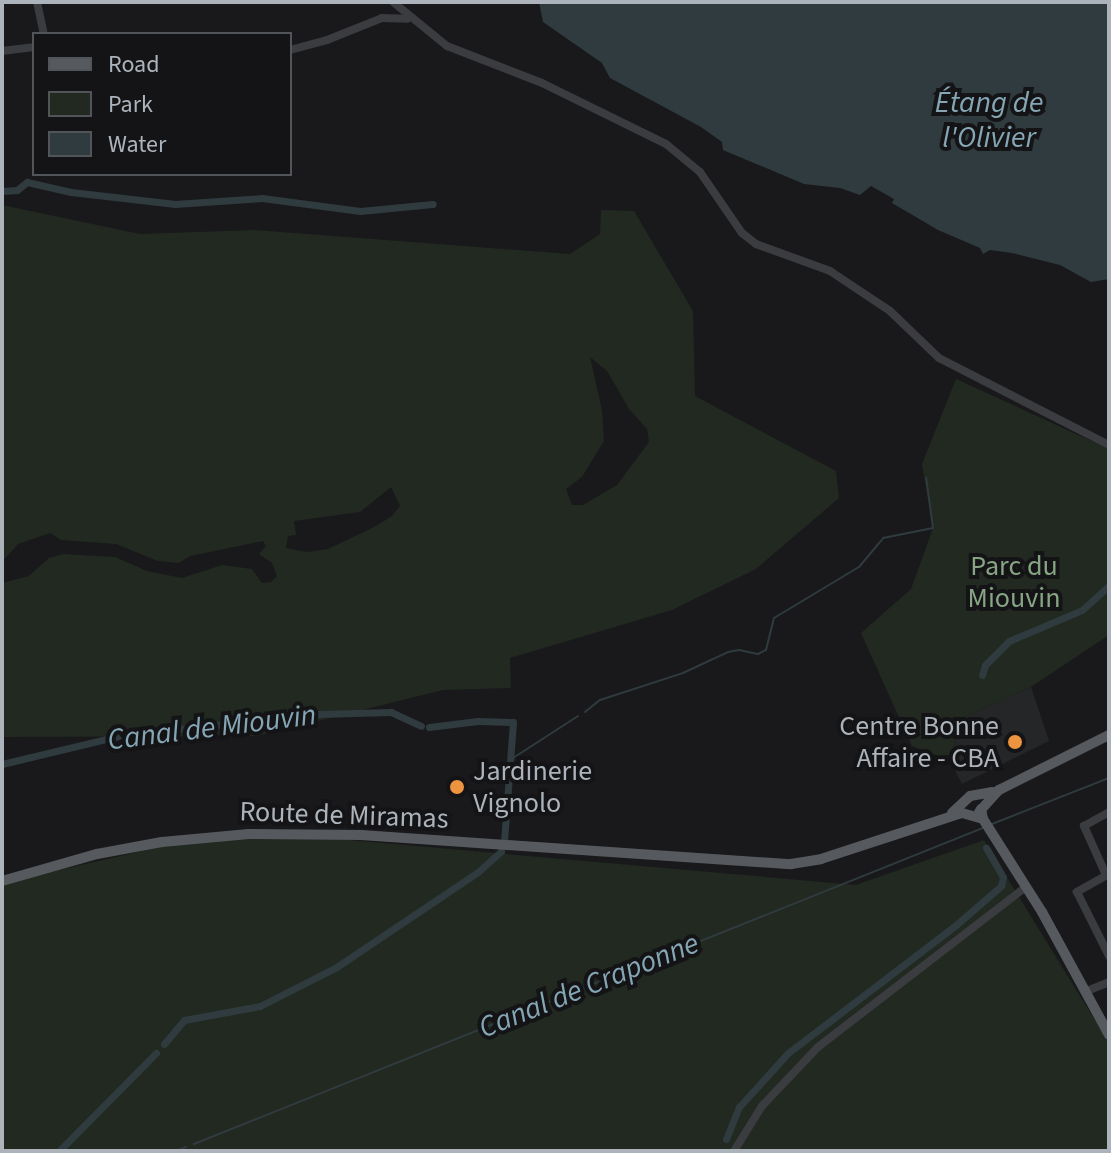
<!DOCTYPE html>
<html>
<head>
<meta charset="utf-8">
<style>
  body { margin:0 }
  #map { position:relative; width:1111px; height:1153px; overflow:hidden; background:#19191b; font-family:"Source Sans 3",sans-serif }
  div>[style] { position:absolute }
  [style*='--x'] { left:calc(var(--x)*1px); top:calc(var(--y)*1px); width:calc(var(--w)*1px); rotate:calc(var(--a)*1deg) }
  .built>* { inset:0; background:#252628 }
  .green>* { inset:0; background:#212921 }
  .water>* { inset:0; background:#2f3b3f }
  .stream>* { height:2px; margin:-1px; padding:0 1px; transform-origin:1px; border-radius:1px; background:#2f3b3f }
  .canal>* { height:7px; margin:-3.5px; padding:0 3.5px; transform-origin:3.5px; border-radius:3.5px; background:#2f3b3f }
  .minor>* { height:8px; margin:-4px; padding:0 4px; transform-origin:4px; border-radius:4px; background:#3a3c40 }
  .major>* { height:10px; margin:-5px; padding:0 5px; transform-origin:5px; border-radius:5px; background:#565a5f }
  .dots>* { width:22px; height:22px; translate:-50% -50%; box-sizing:border-box; border:4px solid #141416; border-radius:50% }
  span { translate:-50% -50%; white-space:nowrap; text-align:center; line-height:1.15; -webkit-text-stroke:8px #141416; paint-order:stroke }
  .park-label { font-size:28px; color:#87a484 }
  .poi-label { font-size:28px; color:#acb3ba }
  .right { translate:-100% -50%; text-align:right }
  .left { translate:0 -50%; text-align:left }
  .street-label { font-size:28px; color:#acb3ba }
  .water-label { font-size:30px; color:#85a6b4; font-style:italic }
  .frame { position:absolute; inset:0; border:4px solid #acb3ba; pointer-events:none }
  .legend { position:absolute; left:32px; top:32px; width:260px; height:144px; box-sizing:border-box; background:#141416; border:2px solid #515458; margin:0; padding:10px 14px; list-style:none; font-size:24px; color:#acb3ba }
  .legend li { display:flex; align-items:center; gap:16px; height:40px }
  .legend b { width:40px; border:2px solid #515458 }
</style>
</head>
<body>
<div id="map">
  <div class="built">
    <i style="clip-path:polygon(1031px 687px,1049px 741px,962px 784px,950px 761px,962px 718px)"></i>
  </div>
  <div class="green">
    <i style="clip-path:polygon(evenodd,2px 205px,140px 234px,255px 230px,570px 254px,600px 234px,601px 210px,634px 211px,693px 311px,695px 396px,836px 471px,839px 498px,756px 569px,672px 610px,510px 658px,511px 688px,443px 690px,257px 736px,2px 737px,2px 583px,29px 576px,49px 558px,63px 554px,115px 557px,147px 571px,182px 578px,222px 565px,252px 569px,262px 583px,271px 582px,277px 576px,272px 563px,259px 554px,266px 546px,263px 541px,190px 556px,179px 563px,158px 561px,116px 544px,61px 540px,50px 533px,18px 544px,2px 562px,2px 205px,590px 357px,607px 371px,629px 409px,647px 429px,649px 442px,617px 485px,583px 505px,572px 505px,566px 489px,582px 477px,604px 441px,602px 410px,590px 357px,2px 205px,391px 487px,400px 506px,392px 516px,376px 526px,328px 549px,307px 552px,286px 548px,288px 536px,296px 535px,294px 521px,360px 512px,391px 487px)"></i>
    <i style="clip-path:polygon(956px 379px,1109px 449px,1109px 635px,1031px 687px,962px 718px,950px 761px,912px 746px,861px 633px,911px 589px,933px 528px,922px 464px)"></i>
    <i style="clip-path:polygon(235px 830px,856px 885px,984px 840px,1109px 1043px,1109px 1151px,2px 1151px,2px 883px)"></i>
  </div>
  <div class="water">
    <i style="clip-path:polygon(539px 2px,1109px 2px,1109px 279px,1091px 282px,1060px 265px,1012px 253px,990px 250px,983px 254px,980px 248px,938px 230px,892px 203px,894px 199px,871px 186px,860px 195px,840px 188px,804px 184px,723px 150px,722px 142px,701px 127px,610px 78px,602px 63px,543px 22px)"></i>
  </div>
  <div class="stream">
    <i style="--x:585;--y:712;--w:19;--a:-39"></i>
    <i style="--x:600;--y:700;--w:87;--a:-18"></i>
    <i style="--x:683;--y:673;--w:50;--a:-25"></i>
    <i style="--x:728;--y:652;--w:11;--a:-10"></i>
    <i style="--x:739;--y:650;--w:19;--a:12"></i>
    <i style="--x:758;--y:654;--w:9;--a:-27"></i>
    <i style="--x:766;--y:650;--w:33;--a:-76"></i>
    <i style="--x:774;--y:618;--w:99;--a:-31"></i>
    <i style="--x:859;--y:567;--w:38;--a:-50"></i>
    <i style="--x:883;--y:538;--w:51;--a:-11.3"></i>
    <i style="--x:933;--y:528;--w:51;--a:-97.8"></i>
    <i style="--x:510;--y:760;--w:81;--a:-32.9"></i>
    <i style="--x:992;--y:824;--w:126;--a:-21.5"></i>
    <i style="--x:194;--y:1144;--w:850;--a:-21.83"></i>
    <i style="--x:176;--y:1151;--w:11;--a:-22"></i>
  </div>
  <div class="canal">
    <i style="--x:2;--y:191;--w:15;--a:-4"></i>
    <i style="--x:17;--y:190;--w:13;--a:-39"></i>
    <i style="--x:27;--y:182;--w:45;--a:12.8"></i>
    <i style="--x:71;--y:192;--w:105;--a:6.6"></i>
    <i style="--x:175;--y:204;--w:87;--a:-3.9"></i>
    <i style="--x:262;--y:198;--w:99;--a:7.6"></i>
    <i style="--x:360;--y:211;--w:73;--a:-5.5"></i>
    <i style="--x:982;--y:675;--w:10;--a:-73"></i>
    <i style="--x:985;--y:665;--w:34;--a:-45"></i>
    <i style="--x:1009;--y:641;--w:79;--a:-23"></i>
    <i style="--x:1082;--y:610;--w:36;--a:-42"></i>
    <i style="--x:429;--y:727;--w:49;--a:-7"></i>
    <i style="--x:478;--y:721;--w:35;--a:2"></i>
    <i style="--x:513;--y:722;--w:119;--a:94.3"></i>
    <i style="--x:2;--y:764;--w:124;--a:-13.5"></i>
    <i style="--x:123;--y:735;--w:197;--a:-6.1"></i>
    <i style="--x:319;--y:714;--w:72;--a:-1.6"></i>
    <i style="--x:391;--y:712;--w:33;--a:25"></i>
    <i style="--x:164;--y:1044;--w:31;--a:-50"></i>
    <i style="--x:184;--y:1020;--w:77;--a:-10.4"></i>
    <i style="--x:260;--y:1006;--w:84;--a:-26.9"></i>
    <i style="--x:335;--y:968;--w:172;--a:-33.9"></i>
    <i style="--x:478;--y:872;--w:31;--a:-42"></i>
    <i style="--x:726;--y:1139;--w:35;--a:-68"></i>
    <i style="--x:739;--y:1107;--w:73;--a:-47.8"></i>
    <i style="--x:788;--y:1053;--w:211;--a:-37.3"></i>
    <i style="--x:956;--y:925;--w:60;--a:-40.9"></i>
    <i style="--x:1001;--y:886;--w:9;--a:-77"></i>
    <i style="--x:1003;--y:877;--w:34;--a:-120"></i>
    <i style="--x:59;--y:1151;--w:138;--a:-45.3"></i>
  </div>
  <div class="minor">
    <i style="--x:37;--y:2;--w:33;--a:78"></i>
    <i style="--x:393;--y:2;--w:70;--a:39.2"></i>
    <i style="--x:447;--y:46;--w:102;--a:21.3"></i>
    <i style="--x:542;--y:83;--w:138;--a:26.2"></i>
    <i style="--x:666;--y:144;--w:44;--a:39.5"></i>
    <i style="--x:700;--y:172;--w:74;--a:55.5"></i>
    <i style="--x:742;--y:233;--w:18;--a:38"></i>
    <i style="--x:756;--y:244;--w:79;--a:20"></i>
    <i style="--x:830;--y:271;--w:72;--a:33.7"></i>
    <i style="--x:890;--y:311;--w:68;--a:43.8"></i>
    <i style="--x:939;--y:358;--w:191;--a:27.1"></i>
    <i style="--x:290;--y:50;--w:38;--a:-15"></i>
    <i style="--x:327;--y:40;--w:59;--a:-21.8"></i>
    <i style="--x:382;--y:18;--w:25;--a:2"></i>
    <i style="--x:2;--y:51;--w:32;--a:-7"></i>
    <i style="--x:1109;--y:874;--w:37;--a:151"></i>
    <i style="--x:1077;--y:892;--w:72;--a:63.4"></i>
    <i style="--x:1106;--y:875;--w:54;--a:-114.2"></i>
    <i style="--x:1084;--y:826;--w:29;--a:-29"></i>
    <i style="--x:1087;--y:991;--w:24;--a:-22"></i>
    <i style="--x:734;--y:1151;--w:53;--a:-58.1"></i>
    <i style="--x:762;--y:1106;--w:81;--a:-46.5"></i>
    <i style="--x:818;--y:1047;--w:262;--a:-37.6"></i>
  </div>
  <div class="major">
    <i style="--x:981;--y:809;--w:10;--a:79"></i>
    <i style="--x:983;--y:819;--w:110;--a:57.6"></i>
    <i style="--x:1042;--y:912;--w:140;--a:61.4"></i>
    <i style="--x:979;--y:812;--w:30;--a:-48"></i>
    <i style="--x:999;--y:790;--w:123;--a:-26.6"></i>
    <i style="--x:952;--y:813;--w:25;--a:-43"></i>
    <i style="--x:970;--y:796;--w:23;--a:-10"></i>
    <i style="--x:2;--y:881;--w:99;--a:-15.9"></i>
    <i style="--x:97;--y:854;--w:66;--a:-10.5"></i>
    <i style="--x:162;--y:842;--w:87;--a:-5.3"></i>
    <i style="--x:249;--y:834;--w:112;--a:0.5"></i>
    <i style="--x:361;--y:835;--w:431;--a:3.9"></i>
    <i style="--x:791;--y:864;--w:30;--a:-9"></i>
    <i style="--x:821;--y:859;--w:148;--a:-18.1"></i>
    <i style="--x:962;--y:813;--w:22;--a:16"></i>
  </div>
  <div class="dots">
    <i style="left:1015px;top:742px;background:#ec9440"></i>
    <i style="left:457px;top:787px;background:#ec9440"></i>
  </div>
  <div class="park-label">
    <span style="left:1014px;top:582px">Parc du<br>Miouvin</span>
  </div>
  <div class="poi-label">
    <span class="right" style="left:999px;top:742px">Centre Bonne<br>Affaire - CBA</span>
    <span class="left" style="left:473px;top:787px">Jardinerie<br>Vignolo</span>
  </div>
  <div class="street-label">
    <span style="left:344px;top:815px;rotate:2deg">Route de Miramas</span>
  </div>
  <div class="water-label">
    <span style="left:989px;top:120px">Étang de<br>l'Olivier</span>
    <span style="left:212px;top:728px;rotate:-7deg">Canal de Miouvin</span>
    <span style="left:589px;top:986px;rotate:-22deg">Canal de Craponne</span>
  </div>
  <div class="frame"></div>
  <ul class="legend">
  <li><b style="height:10px;background:#565a5f"></b>Road</li>
  <li><b style="height:22px;background:#212921"></b>Park</li>
  <li><b style="height:22px;background:#2f3b3f"></b>Water</li>
  </ul>
</div>
</body>
</html>
